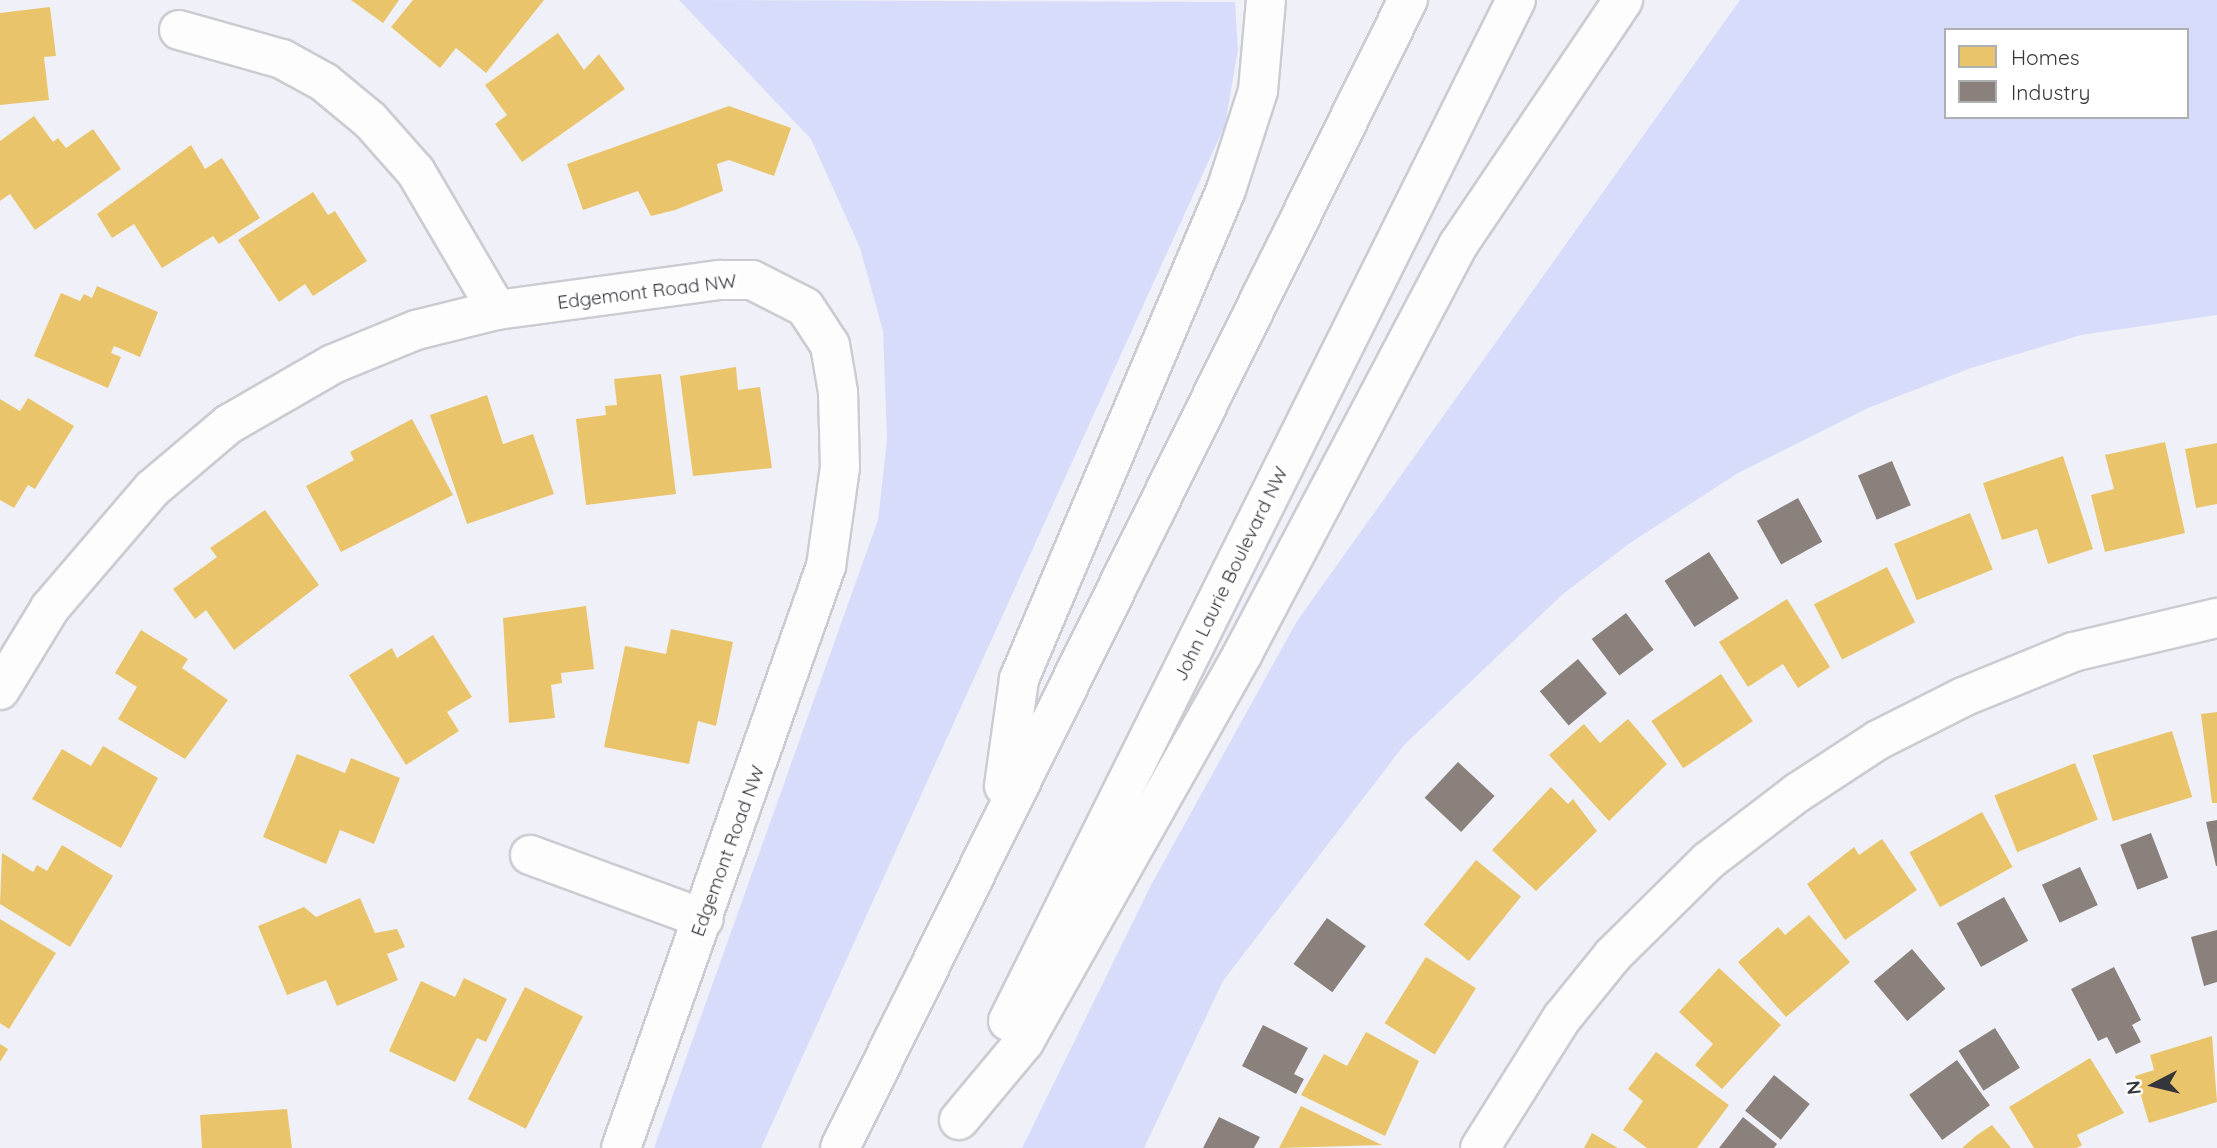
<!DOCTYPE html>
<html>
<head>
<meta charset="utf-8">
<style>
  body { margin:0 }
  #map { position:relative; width:2217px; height:1148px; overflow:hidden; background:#f0f1f8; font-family:Quicksand,sans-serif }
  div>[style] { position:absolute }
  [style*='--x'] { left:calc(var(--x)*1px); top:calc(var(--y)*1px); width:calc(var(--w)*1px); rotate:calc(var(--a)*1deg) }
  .green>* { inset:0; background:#d7dcfa }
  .homes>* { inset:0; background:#e9c46a; transform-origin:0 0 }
  .industry>* { inset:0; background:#8a817c; transform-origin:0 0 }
  .roads { filter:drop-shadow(2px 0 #cbccd1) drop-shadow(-2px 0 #cbccd1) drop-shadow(0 2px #cbccd1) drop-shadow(0 -2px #cbccd1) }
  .minor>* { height:38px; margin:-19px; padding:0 19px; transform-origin:19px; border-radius:19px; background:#fdfdfe }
  .major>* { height:38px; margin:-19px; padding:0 19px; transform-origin:19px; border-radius:19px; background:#fdfdfe }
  span { translate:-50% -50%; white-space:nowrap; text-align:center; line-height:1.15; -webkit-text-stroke:7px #fff; paint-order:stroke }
  .street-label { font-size:19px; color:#35363b }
  .legend { position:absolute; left:1944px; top:28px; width:245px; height:91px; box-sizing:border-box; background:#fff; border:2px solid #aeafb1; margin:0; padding:9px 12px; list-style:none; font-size:21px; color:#35363b }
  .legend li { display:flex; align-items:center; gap:14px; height:35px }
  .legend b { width:35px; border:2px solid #aeafb1 }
  .north { position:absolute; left:2119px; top:1050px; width:70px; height:70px; -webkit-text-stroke:5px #fff; paint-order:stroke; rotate:263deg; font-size:19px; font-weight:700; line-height:28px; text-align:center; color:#35363b }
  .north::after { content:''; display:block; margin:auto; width:24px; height:32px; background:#35363b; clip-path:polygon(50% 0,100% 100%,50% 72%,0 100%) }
</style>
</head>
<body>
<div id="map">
  <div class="green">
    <i style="clip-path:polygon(679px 0,1235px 2px,1238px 50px,1225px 125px,761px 1148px,654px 1148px,878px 520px,887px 439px,883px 331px,860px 248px,811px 139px)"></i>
    <i style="clip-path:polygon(evenodd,1740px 0,2217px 0,2217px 315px,2081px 335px,1971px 368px,1868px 408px,1738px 473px,1630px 543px,1563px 594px,1404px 745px,1223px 981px,1144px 1148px,1022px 1148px,1151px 885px,1297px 621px,1740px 0,1946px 30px,2187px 30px,2187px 117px,1946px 117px,1946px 30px)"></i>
  </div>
  <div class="homes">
    <i style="clip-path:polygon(351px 0,399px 0,383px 23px)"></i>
    <i style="clip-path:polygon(413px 0,544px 0,486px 73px,456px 48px,440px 68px,391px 27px)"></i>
    <i style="clip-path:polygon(50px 7px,56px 56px,44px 57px,49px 100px,0 105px,0 13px)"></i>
    <i style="clip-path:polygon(558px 33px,584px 70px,599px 54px,625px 89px,522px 162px,495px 124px,507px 115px,485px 85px)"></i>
    <i style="clip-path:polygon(729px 106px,791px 128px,774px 176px,729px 160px,717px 164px,723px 191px,675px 210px,651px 216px,638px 191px,583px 210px,567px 164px)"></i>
    <i style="clip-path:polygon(34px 116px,53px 142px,58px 138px,66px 148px,93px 129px,121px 169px,35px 230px,10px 194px,0 201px,0 141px)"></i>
    <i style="clip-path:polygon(191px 145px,205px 169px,222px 158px,260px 218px,219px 244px,213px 236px,162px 268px,134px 224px,112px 238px,97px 214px)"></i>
    <i style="clip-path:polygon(313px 192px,328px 215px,335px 211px,367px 261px,313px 296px,305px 284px,279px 302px,238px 240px)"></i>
    <i style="clip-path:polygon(97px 286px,158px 312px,140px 357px,114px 346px,111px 353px,121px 357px,108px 388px,34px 356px,61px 293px,80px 301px,84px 294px,92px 298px)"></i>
    <i style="clip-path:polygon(736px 367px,738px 390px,760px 387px,772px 468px,693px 476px,680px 376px)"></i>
    <i style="clip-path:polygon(661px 374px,676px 494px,586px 505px,576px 419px,606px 415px,605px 406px,617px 405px,614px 379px)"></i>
    <i style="clip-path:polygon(487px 395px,503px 444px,533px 434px,554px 494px,467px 524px,430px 415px)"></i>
    <i style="clip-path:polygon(28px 398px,74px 426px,35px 489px,28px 485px,14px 508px,0 500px,0 399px,20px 411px)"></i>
    <i style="clip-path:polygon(412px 419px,453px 495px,341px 552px,306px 486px,354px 460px,350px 452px)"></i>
    <i style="clip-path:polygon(2165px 442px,2185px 533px,2105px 552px,2091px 495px,2114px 489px,2105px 455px)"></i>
    <i style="clip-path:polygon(2217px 443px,2217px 504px,2196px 508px,2185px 449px)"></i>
    <i style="clip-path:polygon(2063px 456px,2093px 549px,2048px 564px,2037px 529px,2002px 540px,1983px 483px)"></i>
    <i style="clip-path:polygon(265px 510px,319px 585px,234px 650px,206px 610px,195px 619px,173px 589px,217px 557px,210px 548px)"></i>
    <i style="left:1970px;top:513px;width:61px;height:82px;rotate:68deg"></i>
    <i style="left:1887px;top:567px;width:62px;height:82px;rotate:63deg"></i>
    <i style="clip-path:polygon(1787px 599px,1830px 667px,1798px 688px,1783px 664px,1748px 687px,1719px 642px)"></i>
    <i style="clip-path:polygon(586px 606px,594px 669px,561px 673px,562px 683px,551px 685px,555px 718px,509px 723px,503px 618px)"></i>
    <i style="clip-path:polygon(671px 629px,733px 642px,716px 726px,698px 721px,689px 764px,604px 747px,625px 646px,666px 654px)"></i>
    <i style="clip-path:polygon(141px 630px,188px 659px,182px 668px,228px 700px,185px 759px,118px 719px,137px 687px,115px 673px)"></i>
    <i style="clip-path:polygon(433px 635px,472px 697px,447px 712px,459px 731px,406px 765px,349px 675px,392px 648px,397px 658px)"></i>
    <i style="left:1721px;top:674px;width:57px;height:84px;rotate:56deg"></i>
    <i style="clip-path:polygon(2217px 712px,2217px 803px,2212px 803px,2201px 714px)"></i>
    <i style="clip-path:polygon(1628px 719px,1667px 764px,1609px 821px,1549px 755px,1584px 724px,1600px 743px)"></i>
    <i style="left:2172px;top:731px;width:69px;height:83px;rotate:73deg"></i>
    <i style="clip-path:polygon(103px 746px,158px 778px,121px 848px,32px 799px,62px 749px,91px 766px)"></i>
    <i style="clip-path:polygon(297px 754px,345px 773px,351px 758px,400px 778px,374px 844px,340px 830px,326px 864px,263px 837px)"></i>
    <i style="left:2075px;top:763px;width:61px;height:87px;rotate:68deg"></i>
    <i style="clip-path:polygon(1551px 787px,1568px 804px,1573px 799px,1597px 831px,1536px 891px,1492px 850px)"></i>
    <i style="left:1982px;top:812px;width:63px;height:83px;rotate:61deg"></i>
    <i style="clip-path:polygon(1882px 839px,1917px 890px,1845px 940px,1807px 884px,1854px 847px,1859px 855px)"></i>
    <i style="clip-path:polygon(62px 845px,113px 876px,70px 947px,0 904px,2px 853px,33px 872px,37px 865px,47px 871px)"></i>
    <i style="left:1476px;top:860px;width:58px;height:83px;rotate:39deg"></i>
    <i style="clip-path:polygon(360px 898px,375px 933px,397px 929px,405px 947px,387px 954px,398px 980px,337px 1006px,326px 980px,287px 995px,258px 926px,304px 907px,316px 917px)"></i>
    <i style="clip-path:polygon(1809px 915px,1850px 962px,1786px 1017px,1738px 962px,1778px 927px,1785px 935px)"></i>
    <i style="clip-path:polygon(0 919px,56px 953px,9px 1029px,0 1023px)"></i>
    <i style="left:1426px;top:957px;width:59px;height:78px;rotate:32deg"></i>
    <i style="clip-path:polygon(1719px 968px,1781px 1025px,1722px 1089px,1695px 1065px,1713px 1044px,1679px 1012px)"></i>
    <i style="clip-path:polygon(464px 978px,507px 999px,486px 1042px,477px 1038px,455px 1082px,389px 1051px,421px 981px,455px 997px)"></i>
    <i style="left:525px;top:987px;width:65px;height:126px;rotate:27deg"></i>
    <i style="clip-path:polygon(1366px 1032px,1419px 1061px,1385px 1136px,1301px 1095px,1324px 1054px,1347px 1066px)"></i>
    <i style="clip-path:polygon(2212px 1036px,2217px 1102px,2149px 1123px,2135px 1076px,2154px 1070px,2150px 1055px)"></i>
    <i style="clip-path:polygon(0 1044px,8px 1049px,0 1062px)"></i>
    <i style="clip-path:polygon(1656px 1052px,1729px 1105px,1697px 1148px,1647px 1148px,1623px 1130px,1643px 1101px,1628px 1089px)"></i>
    <i style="clip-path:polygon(2090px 1058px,2124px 1113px,2077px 1135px,2082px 1145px,2077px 1148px,2034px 1148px,2009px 1107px)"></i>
    <i style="clip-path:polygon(1301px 1106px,1332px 1121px,1382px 1145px,1279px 1148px)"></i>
    <i style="clip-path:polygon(287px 1109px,292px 1148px,202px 1148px,200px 1115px)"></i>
    <i style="clip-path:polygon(1992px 1125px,2011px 1148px,1962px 1148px,1977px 1135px)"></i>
    <i style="clip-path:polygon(1592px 1133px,1618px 1148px,1584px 1148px)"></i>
  </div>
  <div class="industry">
    <i style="left:1892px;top:461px;width:48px;height:37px;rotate:67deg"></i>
    <i style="left:1798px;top:498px;width:50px;height:47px;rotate:61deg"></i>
    <i style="left:1709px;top:552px;width:55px;height:53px;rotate:57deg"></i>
    <i style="left:1626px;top:613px;width:46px;height:43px;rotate:53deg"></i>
    <i style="left:1578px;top:659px;width:45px;height:50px;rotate:50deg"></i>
    <i style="left:1458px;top:762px;width:50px;height:49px;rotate:43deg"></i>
    <i style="clip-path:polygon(2217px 820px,2217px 866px,2216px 866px,2206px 822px)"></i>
    <i style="left:2151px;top:833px;width:48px;height:33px;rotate:69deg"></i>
    <i style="left:2080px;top:867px;width:42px;height:42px;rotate:65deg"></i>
    <i style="left:2004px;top:897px;width:50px;height:54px;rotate:61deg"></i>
    <i style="left:1327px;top:918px;width:48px;height:57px;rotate:36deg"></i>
    <i style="clip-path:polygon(2217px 930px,2217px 982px,2204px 986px,2191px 937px)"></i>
    <i style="left:1912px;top:949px;width:52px;height:50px;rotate:50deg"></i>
    <i style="clip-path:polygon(2114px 967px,2141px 1020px,2132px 1025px,2141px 1042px,2116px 1054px,2107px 1037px,2098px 1041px,2071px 989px)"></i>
    <i style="clip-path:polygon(1263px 1025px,1308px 1048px,1294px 1074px,1304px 1079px,1296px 1094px,1242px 1066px)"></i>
    <i style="left:1995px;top:1028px;width:47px;height:43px;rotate:58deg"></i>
    <i style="left:1957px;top:1060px;width:56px;height:59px;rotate:54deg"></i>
    <i style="left:1774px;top:1075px;width:46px;height:46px;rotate:39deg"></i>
    <i style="clip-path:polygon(1219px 1117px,1260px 1137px,1254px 1148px,1203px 1148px)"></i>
    <i style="clip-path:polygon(1743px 1117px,1777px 1144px,1774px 1148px,1719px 1148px)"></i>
  </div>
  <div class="roads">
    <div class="minor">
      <i style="--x:179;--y:30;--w:107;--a:15.7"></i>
      <i style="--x:282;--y:59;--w:48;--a:28.7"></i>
      <i style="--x:324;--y:82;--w:60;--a:39.6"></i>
      <i style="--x:370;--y:120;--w:69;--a:48.5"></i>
      <i style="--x:416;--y:172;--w:160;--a:59.6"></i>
      <i style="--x:0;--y:690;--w:96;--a:-58.6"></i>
      <i style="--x:50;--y:608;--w:157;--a:-49.4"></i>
      <i style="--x:152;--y:489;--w:101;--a:-40.2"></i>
      <i style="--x:229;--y:424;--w:120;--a:-30"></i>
      <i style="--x:333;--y:364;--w:90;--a:-22.3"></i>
      <i style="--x:416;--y:330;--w:83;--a:-13.9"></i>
      <i style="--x:497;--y:310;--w:225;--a:-7.7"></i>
      <i style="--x:720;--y:280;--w:32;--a:0"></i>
      <i style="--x:752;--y:280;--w:59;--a:27"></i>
      <i style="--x:805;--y:307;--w:45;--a:56.7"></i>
      <i style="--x:830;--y:345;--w:48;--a:80.3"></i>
      <i style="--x:838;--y:392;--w:75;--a:88.5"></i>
      <i style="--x:840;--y:467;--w:100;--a:98"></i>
      <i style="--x:826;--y:566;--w:617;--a:109.4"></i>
      <i style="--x:530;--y:855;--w:185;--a:20.2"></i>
      <i style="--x:1480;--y:1148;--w:154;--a:-57.8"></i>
      <i style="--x:1562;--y:1018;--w:81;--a:-51"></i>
      <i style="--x:1613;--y:955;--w:134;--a:-44.7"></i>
      <i style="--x:1708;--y:861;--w:112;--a:-37.4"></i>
      <i style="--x:1797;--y:793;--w:97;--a:-33.2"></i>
      <i style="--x:1878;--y:740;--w:95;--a:-26.8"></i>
      <i style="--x:1963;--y:697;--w:119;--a:-22.2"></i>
      <i style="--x:2073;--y:652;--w:148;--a:-13.3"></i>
    </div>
    <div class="major">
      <i style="--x:1004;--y:786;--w:108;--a:-82"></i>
      <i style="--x:1019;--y:679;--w:531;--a:-67.06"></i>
      <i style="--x:1226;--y:190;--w:104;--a:-72.1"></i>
      <i style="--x:1258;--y:91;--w:91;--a:-85"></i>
      <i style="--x:1008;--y:1021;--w:1140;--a:-63.55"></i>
      <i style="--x:959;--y:1120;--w:102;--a:-50.2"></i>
      <i style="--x:1024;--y:1042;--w:446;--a:-60.6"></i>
      <i style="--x:1243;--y:653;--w:461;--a:-62.2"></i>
      <i style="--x:1458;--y:245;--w:295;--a:-56"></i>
      <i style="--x:840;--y:1148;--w:1281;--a:-63.68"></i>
    </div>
  </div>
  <div class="street-label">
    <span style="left:647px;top:292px;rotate:-7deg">Edgemont Road NW</span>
    <span style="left:1231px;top:574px;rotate:-64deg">John Laurie Boulevard NW</span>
    <span style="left:728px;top:851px;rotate:-70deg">Edgemont Road NW</span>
  </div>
  <ul class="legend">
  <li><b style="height:19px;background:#e9c46a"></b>Homes</li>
  <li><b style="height:19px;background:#8a817c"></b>Industry</li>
  </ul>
  <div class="north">N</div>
</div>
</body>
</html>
